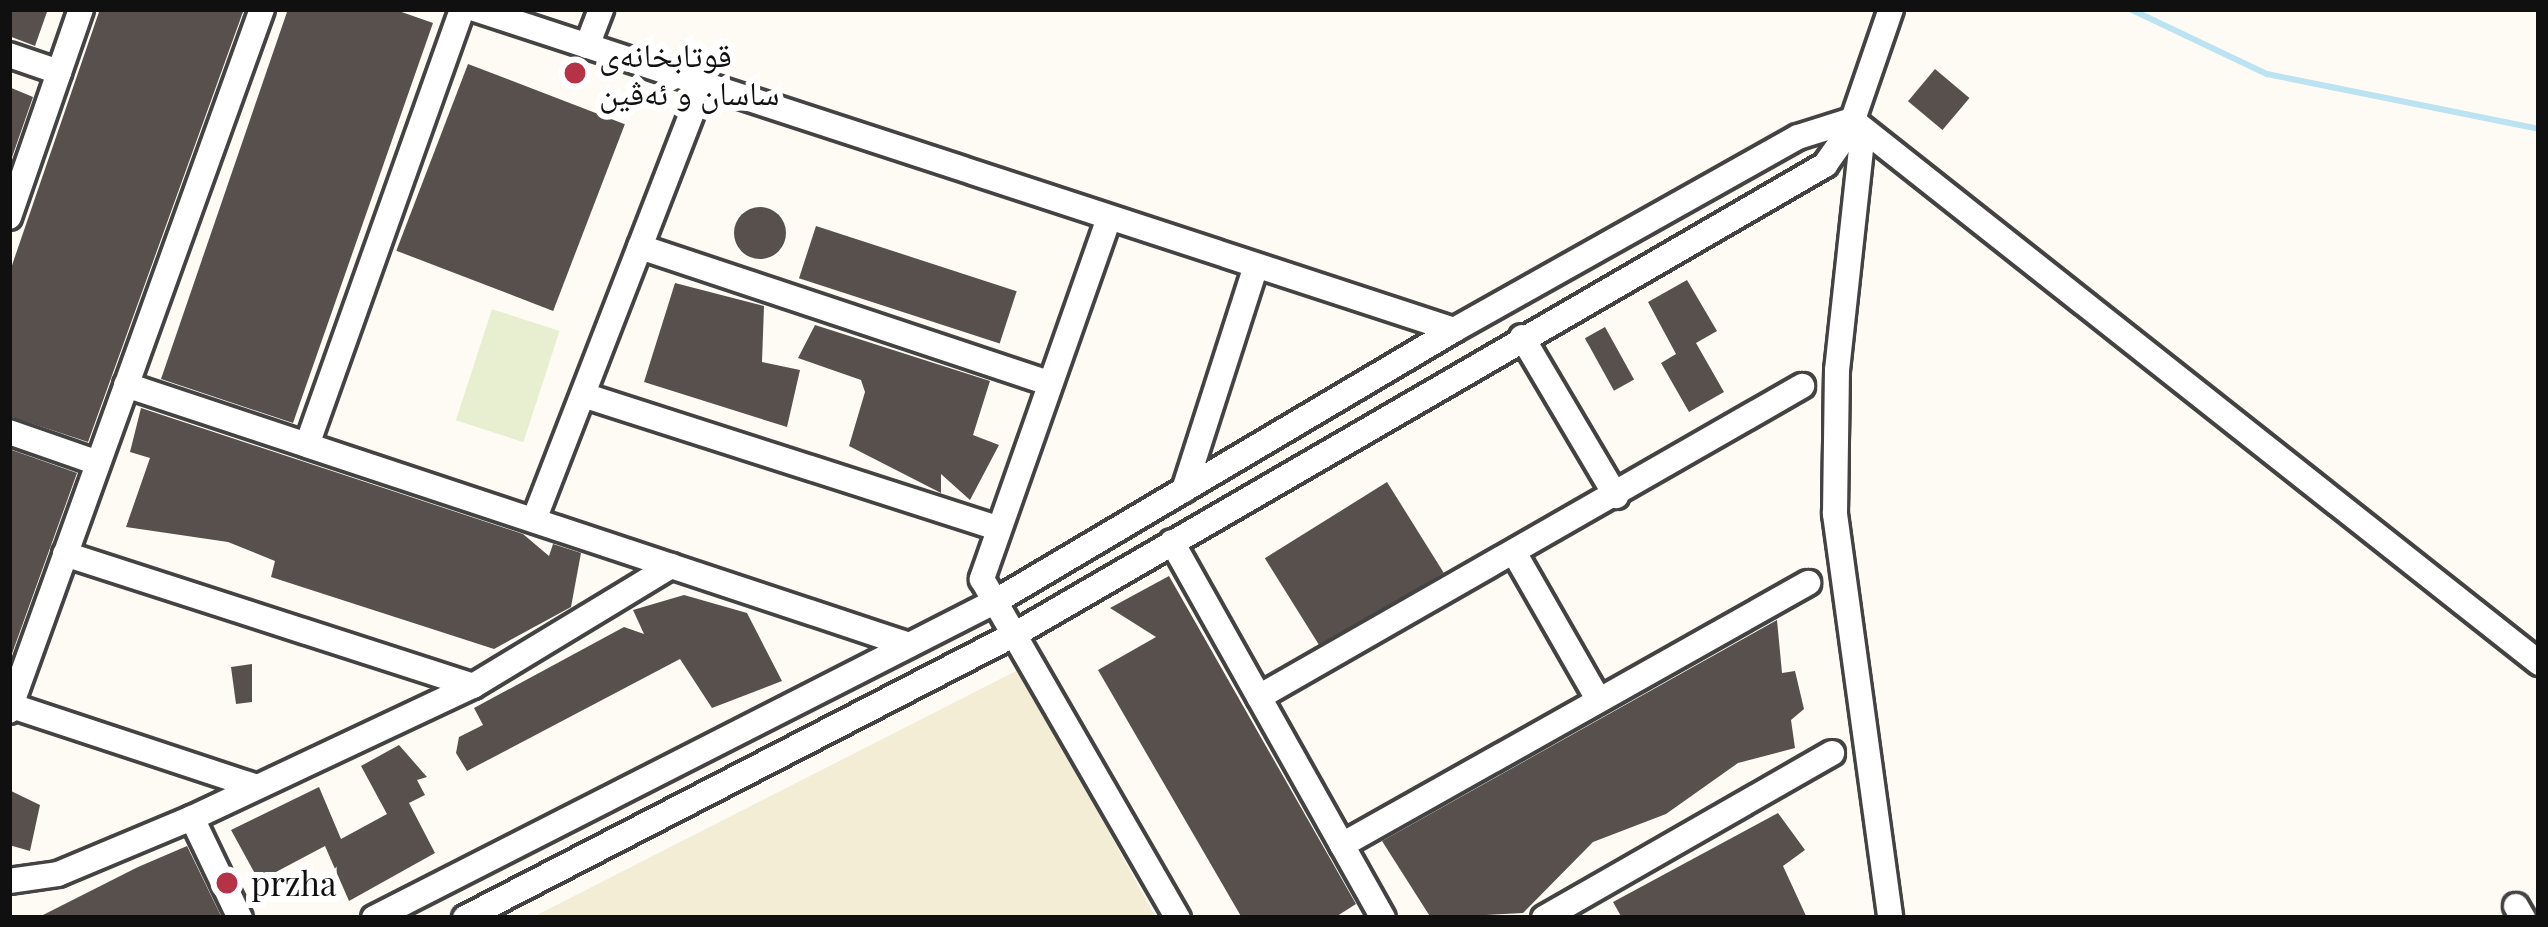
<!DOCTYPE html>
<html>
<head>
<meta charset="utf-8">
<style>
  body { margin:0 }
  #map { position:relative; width:2548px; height:927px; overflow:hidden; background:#fefbf4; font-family:"Playfair Display","Noto Naskh Arabic",serif }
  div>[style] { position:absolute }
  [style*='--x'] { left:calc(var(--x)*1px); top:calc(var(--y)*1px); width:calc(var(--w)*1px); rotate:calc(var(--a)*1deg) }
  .farmland>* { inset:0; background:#f3edd5 }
  .pitch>* { inset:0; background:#e7efd0; transform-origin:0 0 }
  .stream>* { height:6px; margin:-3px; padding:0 3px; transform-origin:3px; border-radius:3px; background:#bce3f2 }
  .building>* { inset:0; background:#58504d; transform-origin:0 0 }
  .round { border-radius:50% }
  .roads { filter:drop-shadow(3px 0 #434343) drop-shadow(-3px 0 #434343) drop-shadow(0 3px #434343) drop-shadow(0 -3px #434343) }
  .minor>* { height:24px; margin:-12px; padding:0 12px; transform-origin:12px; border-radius:12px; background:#fff }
  .dots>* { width:33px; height:33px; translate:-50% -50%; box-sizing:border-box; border:6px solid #fff; border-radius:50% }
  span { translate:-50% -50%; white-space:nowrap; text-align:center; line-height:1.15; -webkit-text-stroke:12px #fff; paint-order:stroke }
  .poi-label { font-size:33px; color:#101010 }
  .left { translate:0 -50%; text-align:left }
  .frame { position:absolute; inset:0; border:12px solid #101010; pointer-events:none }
</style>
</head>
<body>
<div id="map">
  <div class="farmland">
    <i style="clip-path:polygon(1020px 669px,1156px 918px,531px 918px)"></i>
  </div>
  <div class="pitch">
    <i style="left:492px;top:309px;width:71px;height:117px;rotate:18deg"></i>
  </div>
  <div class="stream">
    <i style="--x:2130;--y:9;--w:152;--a:25.4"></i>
    <i style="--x:2267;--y:74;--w:278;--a:11.4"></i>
  </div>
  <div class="building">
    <i style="clip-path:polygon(9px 9px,48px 9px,35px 46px,9px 36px)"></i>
    <i style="clip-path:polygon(100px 9px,244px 9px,88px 442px,9px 416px,9px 274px)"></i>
    <i style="clip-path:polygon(288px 9px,393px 9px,433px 23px,293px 423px,161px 379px)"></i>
    <i style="left:468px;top:64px;width:168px;height:200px;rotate:21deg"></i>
    <i style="left:1935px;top:69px;width:45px;height:42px;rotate:40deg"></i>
    <i style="clip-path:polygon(9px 87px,33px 97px,10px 163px,9px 162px)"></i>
    <i class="round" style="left:734px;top:207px;width:52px;height:52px"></i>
    <i style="left:816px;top:226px;width:211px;height:55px;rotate:18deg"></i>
    <i style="clip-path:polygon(1687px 280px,1717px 331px,1696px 343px,1724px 392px,1689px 412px,1661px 363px,1676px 354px,1648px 302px)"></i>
    <i style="clip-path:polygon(675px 283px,764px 306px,762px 362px,800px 370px,787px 427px,644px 382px)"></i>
    <i style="clip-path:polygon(815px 325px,990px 381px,973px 435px,999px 445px,970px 500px,941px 474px,941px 493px,849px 446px,865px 392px,861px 380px,798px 358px)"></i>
    <i style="left:1605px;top:327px;width:60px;height:23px;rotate:61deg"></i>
    <i style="clip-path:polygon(141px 408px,523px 534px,549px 556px,553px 544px,581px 553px,571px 607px,494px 649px,271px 577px,275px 561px,228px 542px,126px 527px,150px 458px,130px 452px)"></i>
    <i style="clip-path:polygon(9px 449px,77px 473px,9px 662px)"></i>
    <i style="left:1387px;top:482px;width:107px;height:144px;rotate:58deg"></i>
    <i style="clip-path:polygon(1169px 576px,1356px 904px,1334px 918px,1242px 918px,1098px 670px,1156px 637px,1110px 608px)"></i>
    <i style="clip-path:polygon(684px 595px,747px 613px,782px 681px,712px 708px,680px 659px,467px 771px,456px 753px,459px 737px,483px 725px,474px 708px,624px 627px,644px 634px,633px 610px)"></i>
    <i style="clip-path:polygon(1777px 620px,1782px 673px,1795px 671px,1804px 709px,1791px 720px,1795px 748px,1738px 763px,1666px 814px,1593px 842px,1523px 913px,1431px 918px,1382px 841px)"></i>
    <i style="clip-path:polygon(252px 664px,252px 702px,236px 704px,231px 667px)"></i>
    <i style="clip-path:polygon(399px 745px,427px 777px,417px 780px,425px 795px,409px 803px,435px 853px,349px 901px,325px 846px,259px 881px,231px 830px,319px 787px,341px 839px,387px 814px,361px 766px)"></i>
    <i style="clip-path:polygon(9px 790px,40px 805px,30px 851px,9px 845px)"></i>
    <i style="clip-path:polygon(1778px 813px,1805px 850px,1783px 866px,1807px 918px,1622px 918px,1613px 902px)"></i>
    <i style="clip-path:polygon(187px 846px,222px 918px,37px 918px,138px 867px)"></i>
  </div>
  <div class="roads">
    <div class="minor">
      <i style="--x:475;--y:9;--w:1030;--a:18.15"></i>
      <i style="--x:587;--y:46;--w:40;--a:-69"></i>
      <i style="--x:9;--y:55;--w:53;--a:18.8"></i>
      <i style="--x:1852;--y:120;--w:876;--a:38.32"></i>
      <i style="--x:1863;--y:131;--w:240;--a:96.2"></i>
      <i style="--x:1837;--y:370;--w:144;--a:90.8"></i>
      <i style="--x:1835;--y:514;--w:408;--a:82.2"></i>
      <i style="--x:9;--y:217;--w:220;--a:-70.9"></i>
      <i style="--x:1109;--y:218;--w:383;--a:109.4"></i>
      <i style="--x:982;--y:579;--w:392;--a:60"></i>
      <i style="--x:640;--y:247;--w:430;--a:18.4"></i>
      <i style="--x:1522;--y:337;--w:185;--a:59.4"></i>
      <i style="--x:126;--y:385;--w:825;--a:18.37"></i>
      <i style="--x:583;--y:395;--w:432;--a:17.8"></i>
      <i style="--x:9;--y:432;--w:94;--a:19.2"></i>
      <i style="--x:307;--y:445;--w:463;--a:-70.4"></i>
      <i style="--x:1184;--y:490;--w:235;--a:-72.2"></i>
      <i style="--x:534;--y:520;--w:468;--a:-68.8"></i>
      <i style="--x:1172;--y:542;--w:431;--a:60.7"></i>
      <i style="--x:65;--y:554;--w:429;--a:17.9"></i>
      <i style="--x:1515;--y:554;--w:165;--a:60.2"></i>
      <i style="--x:1259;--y:697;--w:626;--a:-29.8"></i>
      <i style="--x:9;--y:705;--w:258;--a:18.3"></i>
      <i style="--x:9;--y:711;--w:746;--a:-70.18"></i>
      <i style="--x:192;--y:818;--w:111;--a:64.4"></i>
      <i style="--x:1342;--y:845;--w:535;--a:-29.35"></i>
      <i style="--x:9;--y:881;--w:49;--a:-8.1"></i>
      <i style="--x:58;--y:874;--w:145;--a:-22.7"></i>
      <i style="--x:192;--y:818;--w:310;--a:-25.2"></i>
      <i style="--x:473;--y:686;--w:232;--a:-31.2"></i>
      <i style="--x:2516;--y:906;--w:14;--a:60"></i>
      <i style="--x:374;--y:918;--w:698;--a:-27.01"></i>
      <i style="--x:996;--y:601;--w:532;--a:-30.61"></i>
      <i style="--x:1454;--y:330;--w:394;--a:-29.3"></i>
      <i style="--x:1798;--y:137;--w:57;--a:-17.5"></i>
      <i style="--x:465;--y:918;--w:623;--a:-27.3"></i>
      <i style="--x:1019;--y:632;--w:932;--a:-30.09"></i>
      <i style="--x:1825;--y:165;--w:42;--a:-54.8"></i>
      <i style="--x:1849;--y:131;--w:129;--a:-71"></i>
      <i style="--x:1544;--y:918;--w:332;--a:-29.8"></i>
    </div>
  </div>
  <div class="dots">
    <i style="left:575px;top:73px;background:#b63246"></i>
    <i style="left:227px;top:883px;background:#b63246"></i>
  </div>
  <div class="poi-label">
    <span class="left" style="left:599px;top:73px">قوتابخانەی<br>ساسان و ئەڤین</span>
    <span class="left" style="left:251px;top:883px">przha</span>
  </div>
  <div class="frame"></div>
</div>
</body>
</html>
